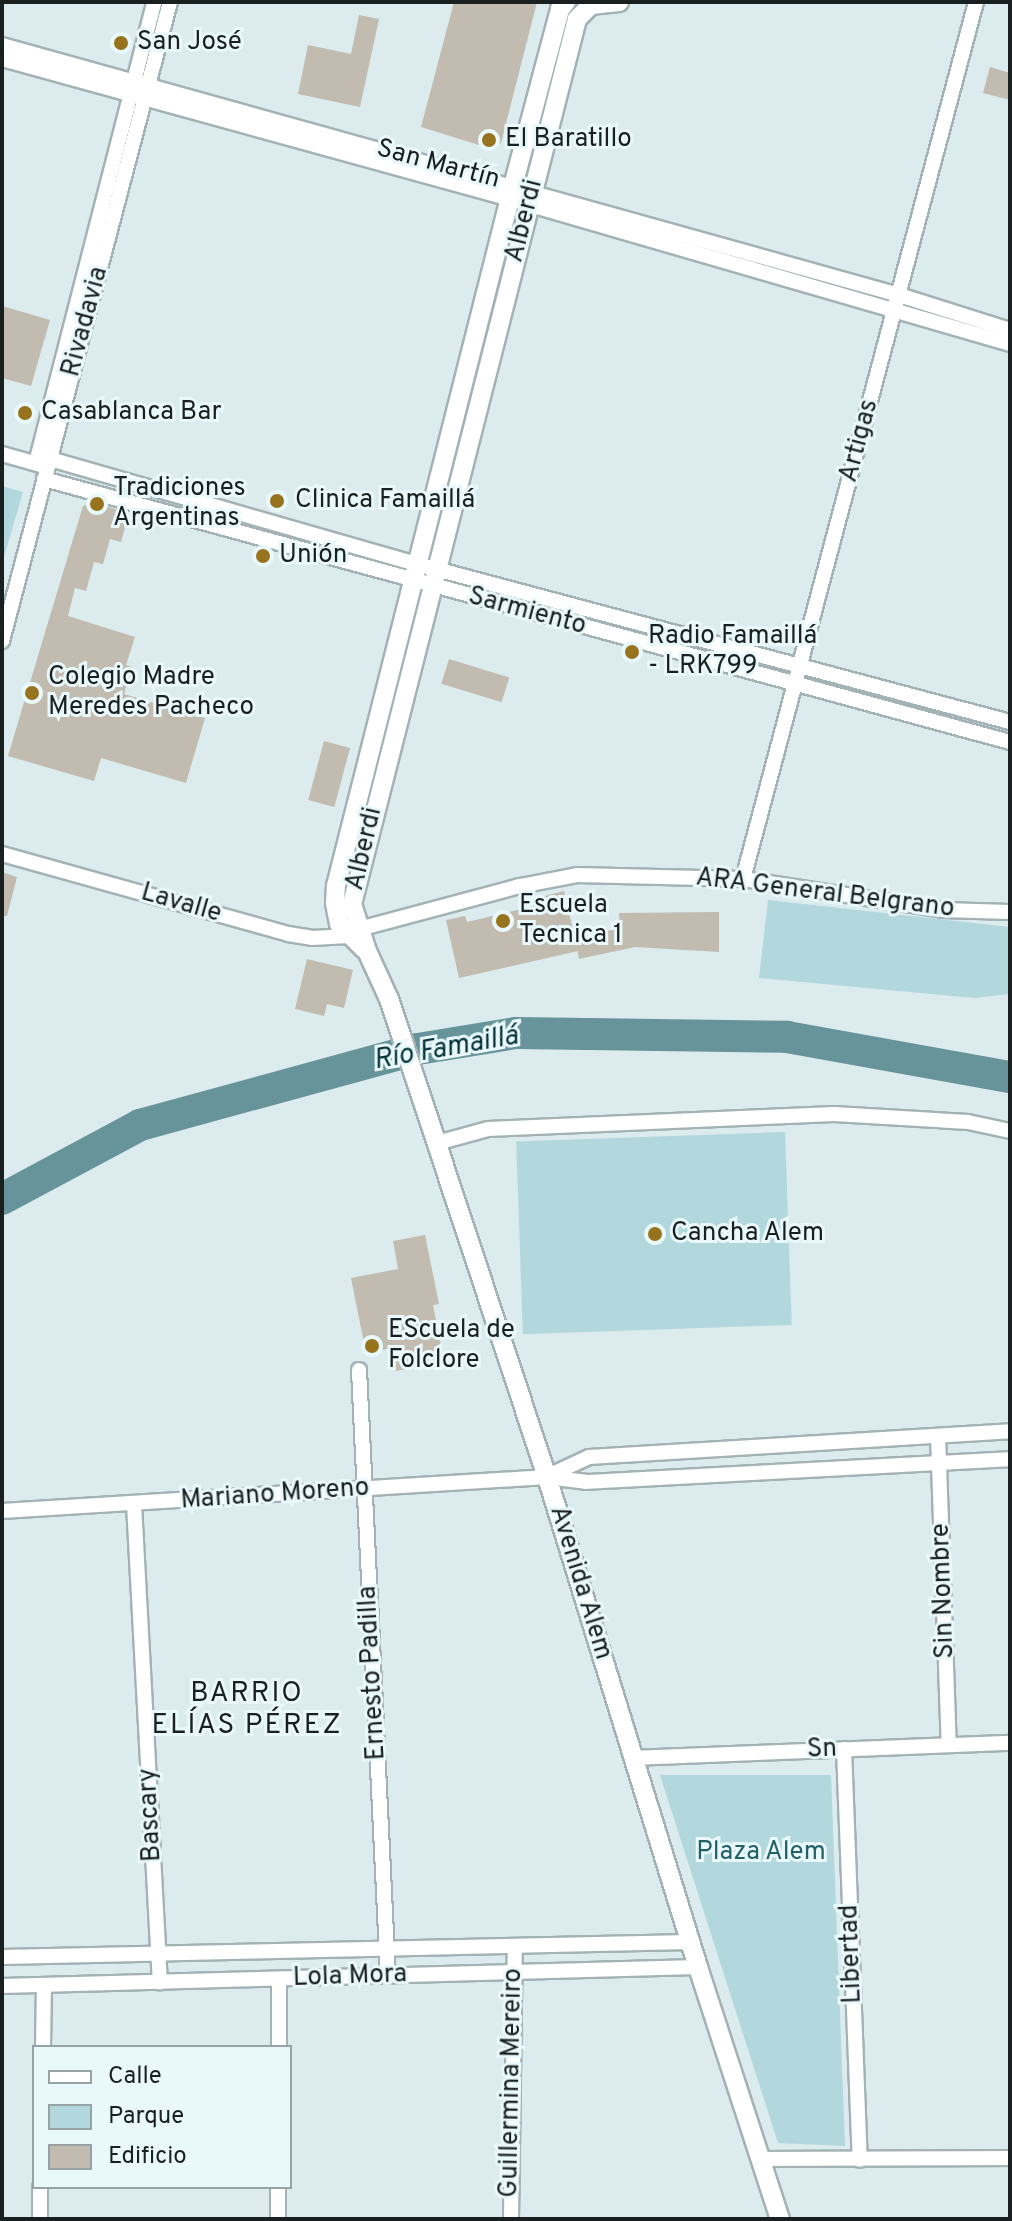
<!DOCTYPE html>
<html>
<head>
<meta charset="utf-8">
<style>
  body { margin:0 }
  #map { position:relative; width:1012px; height:2221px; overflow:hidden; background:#dcecee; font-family:Overpass,sans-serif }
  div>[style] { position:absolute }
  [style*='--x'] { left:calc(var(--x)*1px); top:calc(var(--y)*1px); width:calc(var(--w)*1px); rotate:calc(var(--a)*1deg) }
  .green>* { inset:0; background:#b2d7dc; transform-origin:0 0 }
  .river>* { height:32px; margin:-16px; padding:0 16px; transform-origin:16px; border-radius:16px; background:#67939a }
  .building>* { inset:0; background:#c1bbb0; transform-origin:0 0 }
  .roads { filter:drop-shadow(2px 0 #a3b2b4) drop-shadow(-2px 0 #a3b2b4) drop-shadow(0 2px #a3b2b4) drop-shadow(0 -2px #a3b2b4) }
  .minor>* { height:14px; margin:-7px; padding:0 7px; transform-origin:7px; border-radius:7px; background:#fff }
  .tertiary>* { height:18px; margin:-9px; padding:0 9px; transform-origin:9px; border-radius:9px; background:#fff }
  .dots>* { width:22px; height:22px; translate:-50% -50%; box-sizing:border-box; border:4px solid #e9f9fb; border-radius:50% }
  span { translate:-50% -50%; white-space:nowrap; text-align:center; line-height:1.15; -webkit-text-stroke:6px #e9f9fb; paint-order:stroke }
  .poi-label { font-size:26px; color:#1a1f20 }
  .left { translate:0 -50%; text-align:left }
  .street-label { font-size:26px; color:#1a1f20 }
  .park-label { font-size:26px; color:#236068 }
  .water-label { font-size:28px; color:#053238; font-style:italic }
  .neighbourhood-label { font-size:28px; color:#1a1f20; letter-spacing:2px }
  .frame { position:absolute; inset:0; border:4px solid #1a1f20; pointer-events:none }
  .legend { position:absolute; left:32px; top:2045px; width:260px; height:144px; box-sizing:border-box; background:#e9f9fb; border:2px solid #96a2a3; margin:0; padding:10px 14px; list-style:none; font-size:24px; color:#1a1f20 }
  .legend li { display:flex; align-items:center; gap:16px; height:40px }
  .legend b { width:40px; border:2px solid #96a2a3 }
</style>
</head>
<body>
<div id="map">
  <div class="green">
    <i style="clip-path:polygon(2px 486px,23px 492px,2px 564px)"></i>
    <i style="clip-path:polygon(768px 900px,1010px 927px,1010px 994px,974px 998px,759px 978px)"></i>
    <i style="left:785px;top:1132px;width:193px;height:269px;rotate:88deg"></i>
    <i style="clip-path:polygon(660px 1775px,831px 1775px,845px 2146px,778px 2143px)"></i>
  </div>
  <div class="river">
    <i style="--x:2;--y:1199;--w:157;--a:-28.2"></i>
    <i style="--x:140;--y:1125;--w:288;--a:-15.3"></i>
    <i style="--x:418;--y:1049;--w:99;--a:-9.3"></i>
    <i style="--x:516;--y:1033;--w:271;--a:0.8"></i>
    <i style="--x:787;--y:1037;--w:227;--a:10.2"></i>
  </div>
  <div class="building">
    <i style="clip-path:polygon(454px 2px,537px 2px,501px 143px,492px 149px,421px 127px)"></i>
    <i style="clip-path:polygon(359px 15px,379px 19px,360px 107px,298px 94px,308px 45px,351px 54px)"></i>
    <i style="clip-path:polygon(990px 67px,1010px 73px,1010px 100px,983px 93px)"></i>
    <i style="clip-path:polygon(2px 306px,50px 320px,31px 386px,2px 378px)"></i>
    <i style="clip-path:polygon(92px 502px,129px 513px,121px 542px,110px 539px,103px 564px,94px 562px,86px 591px,75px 588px,68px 616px,135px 637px,126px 665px,132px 667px,124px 694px,205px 718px,186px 783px,101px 758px,94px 781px,8px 756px,83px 506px)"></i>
    <i style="left:449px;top:659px;width:63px;height:26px;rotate:17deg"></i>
    <i style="left:324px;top:741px;width:27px;height:61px;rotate:15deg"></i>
    <i style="clip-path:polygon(2px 872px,17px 877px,7px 916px,2px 916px)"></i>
    <i style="clip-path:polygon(564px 891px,578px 951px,459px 978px,446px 920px,465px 916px,467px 922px,538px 905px,537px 898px)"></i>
    <i style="clip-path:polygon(719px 912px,719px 952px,635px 947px,579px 959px,575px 938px,620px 928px,619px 913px)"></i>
    <i style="clip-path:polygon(307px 959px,353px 970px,344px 1008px,327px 1004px,324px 1016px,295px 1009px)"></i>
    <i style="clip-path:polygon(425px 1235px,439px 1304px,433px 1305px,444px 1362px,396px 1371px,392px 1348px,366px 1353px,351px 1278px,398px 1269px,393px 1241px)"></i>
  </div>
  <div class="roads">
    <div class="minor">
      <i style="--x:2;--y:45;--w:931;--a:15.57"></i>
      <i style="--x:899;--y:295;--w:116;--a:17.5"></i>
      <i style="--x:2;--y:59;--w:527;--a:15.41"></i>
      <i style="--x:510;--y:199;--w:521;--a:16.17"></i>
      <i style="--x:2;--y:454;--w:44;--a:15.9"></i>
      <i style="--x:50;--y:459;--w:382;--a:16"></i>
      <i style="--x:417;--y:564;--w:614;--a:14.92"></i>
      <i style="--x:36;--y:463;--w:476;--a:-75.6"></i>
      <i style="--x:44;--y:479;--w:1001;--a:15.23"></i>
      <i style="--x:2;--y:641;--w:661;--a:-75.27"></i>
      <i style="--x:2;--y:854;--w:297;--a:15.6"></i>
      <i style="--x:288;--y:934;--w:24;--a:9"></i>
      <i style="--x:312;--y:938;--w:37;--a:-3"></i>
      <i style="--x:349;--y:936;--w:12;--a:-35"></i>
      <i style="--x:359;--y:929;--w:167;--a:-15"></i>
      <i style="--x:520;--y:886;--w:58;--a:-10.9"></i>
      <i style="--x:577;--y:875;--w:166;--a:1.4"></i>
      <i style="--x:743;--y:879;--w:202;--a:8.8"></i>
      <i style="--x:943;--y:910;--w:67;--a:1.7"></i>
      <i style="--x:743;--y:879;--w:907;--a:-75.12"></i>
      <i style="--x:437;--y:1143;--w:53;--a:-15.4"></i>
      <i style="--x:488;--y:1129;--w:346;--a:-2.5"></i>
      <i style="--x:834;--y:1114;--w:134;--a:3.4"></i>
      <i style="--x:968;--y:1122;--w:43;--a:12.1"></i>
      <i style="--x:359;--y:1370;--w:607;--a:87.26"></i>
      <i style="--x:938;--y:1436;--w:309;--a:88"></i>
      <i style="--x:548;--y:1476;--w:45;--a:-24.9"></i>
      <i style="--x:589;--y:1457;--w:422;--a:-3.5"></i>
      <i style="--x:134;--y:1504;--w:479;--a:86.9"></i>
      <i style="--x:2;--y:1511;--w:546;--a:-3.57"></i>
      <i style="--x:547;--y:1477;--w:39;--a:7"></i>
      <i style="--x:586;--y:1482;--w:425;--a:-3.1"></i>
      <i style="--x:844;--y:1749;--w:411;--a:87.8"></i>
      <i style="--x:633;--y:1758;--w:377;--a:-2.3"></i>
      <i style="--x:2;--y:1957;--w:688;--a:-1.25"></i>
      <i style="--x:2;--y:1986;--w:696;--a:-1.56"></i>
      <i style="--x:43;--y:2047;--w:62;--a:-89.1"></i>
      <i style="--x:279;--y:2047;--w:68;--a:-90"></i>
      <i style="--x:763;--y:2159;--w:247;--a:-0.2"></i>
      <i style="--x:40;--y:2219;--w:32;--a:-90"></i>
      <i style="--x:278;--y:2219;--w:32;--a:-90"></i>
      <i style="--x:511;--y:2219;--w:273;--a:-89.2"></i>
    </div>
    <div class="tertiary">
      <i style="--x:619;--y:2;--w:28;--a:174"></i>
      <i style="--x:591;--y:5;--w:20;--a:135"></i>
      <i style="--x:577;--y:19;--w:913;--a:104.26"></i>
      <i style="--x:352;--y:904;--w:49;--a:72.3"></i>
      <i style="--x:367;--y:951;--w:53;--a:65.4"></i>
      <i style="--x:389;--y:999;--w:503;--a:71.71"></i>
      <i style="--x:547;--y:1477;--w:513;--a:72.87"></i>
      <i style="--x:698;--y:1967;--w:265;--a:72"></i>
      <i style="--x:364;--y:949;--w:35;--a:-135"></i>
      <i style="--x:339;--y:924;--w:21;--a:-101"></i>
      <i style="--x:335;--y:903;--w:17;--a:-87"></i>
      <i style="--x:336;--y:886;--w:722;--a:-75.81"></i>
      <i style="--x:513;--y:186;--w:183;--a:-75.1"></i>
      <i style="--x:560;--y:9;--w:9;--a:-49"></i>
    </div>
  </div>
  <div class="dots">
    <i style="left:121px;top:43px;background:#97731d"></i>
    <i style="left:489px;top:140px;background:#97731d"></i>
    <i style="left:25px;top:413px;background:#97731d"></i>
    <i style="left:277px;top:501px;background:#97731d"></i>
    <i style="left:97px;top:504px;background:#97731d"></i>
    <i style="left:263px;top:556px;background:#97731d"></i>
    <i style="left:632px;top:652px;background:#97731d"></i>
    <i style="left:32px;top:693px;background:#97731d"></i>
    <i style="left:503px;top:921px;background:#97731d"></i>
    <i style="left:655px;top:1234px;background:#97731d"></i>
    <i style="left:372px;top:1346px;background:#97731d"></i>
  </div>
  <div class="poi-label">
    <span class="left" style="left:137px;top:43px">San José</span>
    <span class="left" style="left:505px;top:140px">El Baratillo</span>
    <span class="left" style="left:41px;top:413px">Casablanca Bar</span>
    <span class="left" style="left:113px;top:504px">Tradiciones<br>Argentinas</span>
    <span class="left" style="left:295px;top:501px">Clinica Famaillá</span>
    <span class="left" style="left:279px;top:556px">Unión</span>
    <span class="left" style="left:648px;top:652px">Radio Famaillá<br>- LRK799</span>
    <span class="left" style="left:48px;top:693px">Colegio Madre<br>Meredes Pacheco</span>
    <span class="left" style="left:519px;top:921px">Escuela<br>Tecnica 1</span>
    <span class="left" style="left:671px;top:1234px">Cancha Alem</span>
    <span class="left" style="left:388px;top:1346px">EScuela de<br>Folclore</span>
  </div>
  <div class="street-label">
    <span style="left:438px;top:165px;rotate:15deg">San Martín</span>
    <span style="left:525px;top:221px;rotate:-76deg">Alberdi</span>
    <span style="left:86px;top:322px;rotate:-75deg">Rivadavia</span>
    <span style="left:860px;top:441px;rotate:-75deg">Artigas</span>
    <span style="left:527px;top:612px;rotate:15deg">Sarmiento</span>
    <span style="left:365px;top:849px;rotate:-77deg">Alberdi</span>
    <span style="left:825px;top:894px;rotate:7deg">ARA General Belgrano</span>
    <span style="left:181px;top:904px;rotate:16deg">Lavalle</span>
    <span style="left:275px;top:1495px;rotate:-4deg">Mariano Moreno</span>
    <span style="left:580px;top:1583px;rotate:73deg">Avenida Alem</span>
    <span style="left:944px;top:1591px;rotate:-92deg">Sin Nombre</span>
    <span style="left:373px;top:1673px;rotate:-93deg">Ernesto Padilla</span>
    <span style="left:822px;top:1750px;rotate:-2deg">Sn</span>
    <span style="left:151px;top:1815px;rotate:-93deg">Bascary</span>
    <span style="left:852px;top:1954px;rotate:-92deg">Libertad</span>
    <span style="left:350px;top:1977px;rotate:-2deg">Lola Mora</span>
    <span style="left:512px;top:2083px;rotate:-89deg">Guillermina Mereiro</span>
  </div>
  <div class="park-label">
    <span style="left:761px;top:1853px">Plaza Alem</span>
  </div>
  <div class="water-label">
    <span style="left:446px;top:1049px;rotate:-10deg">Río Famaillá</span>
  </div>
  <div class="neighbourhood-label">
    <span style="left:247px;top:1710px">BARRIO<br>ELÍAS PÉREZ</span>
  </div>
  <div class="frame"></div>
  <ul class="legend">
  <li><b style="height:10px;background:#fff"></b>Calle</li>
  <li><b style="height:22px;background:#b2d7dc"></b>Parque</li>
  <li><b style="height:22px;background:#c1bbb0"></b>Edificio</li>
  </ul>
</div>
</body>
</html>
